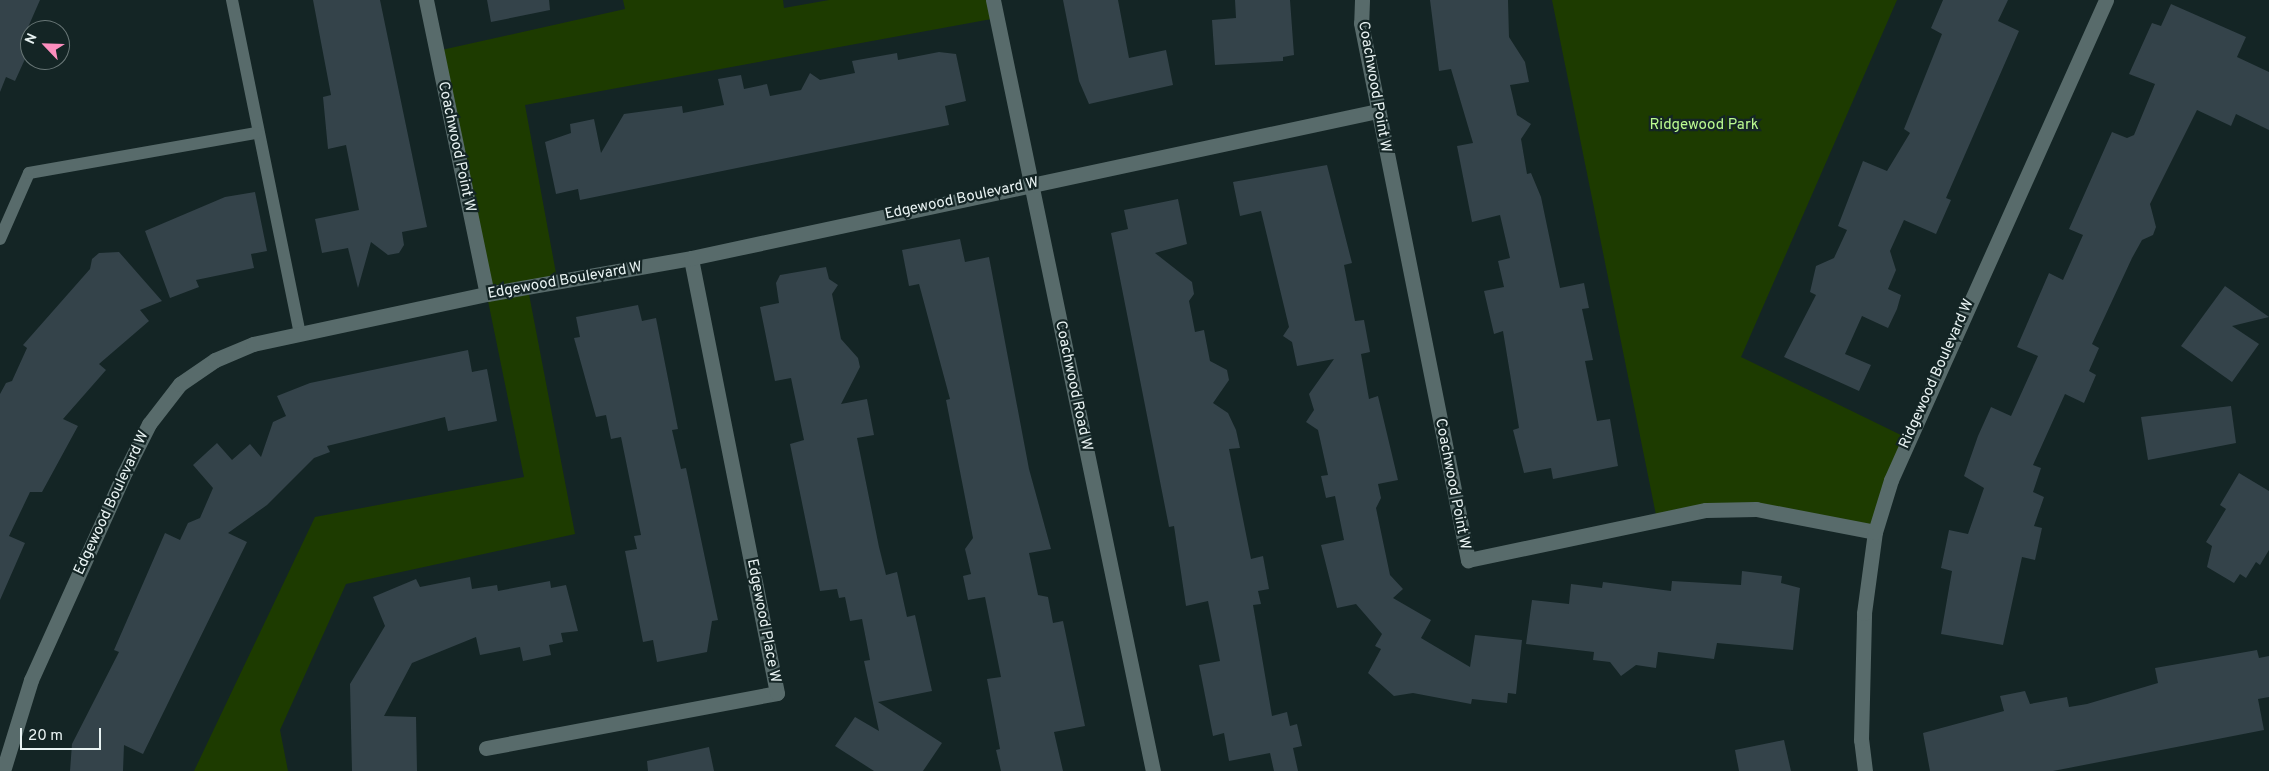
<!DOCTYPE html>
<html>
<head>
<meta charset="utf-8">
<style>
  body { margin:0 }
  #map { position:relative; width:2269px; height:771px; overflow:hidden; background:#142525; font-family:Overpass,sans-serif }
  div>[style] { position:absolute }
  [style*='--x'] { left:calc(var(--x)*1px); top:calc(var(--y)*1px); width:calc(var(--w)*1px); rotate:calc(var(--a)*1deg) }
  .green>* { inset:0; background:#1d3b00 }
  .building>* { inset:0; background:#34434a }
  .lane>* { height:12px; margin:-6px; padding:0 6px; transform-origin:6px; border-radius:6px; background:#586b6b }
  .street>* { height:15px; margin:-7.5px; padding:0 7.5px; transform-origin:7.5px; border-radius:7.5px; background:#586b6b }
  span { translate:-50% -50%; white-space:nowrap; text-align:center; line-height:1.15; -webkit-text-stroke:4.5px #142525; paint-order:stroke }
  .street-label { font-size:15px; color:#e9f3f3 }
  .park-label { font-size:15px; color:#bafa90 }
  .north { position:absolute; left:20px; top:20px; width:50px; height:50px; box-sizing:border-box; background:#142525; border:1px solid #697777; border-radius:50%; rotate:294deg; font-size:14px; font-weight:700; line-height:20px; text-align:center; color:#e9f3f3 }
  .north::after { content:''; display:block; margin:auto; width:18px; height:22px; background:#fd8ebe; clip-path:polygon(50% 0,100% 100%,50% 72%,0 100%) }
  .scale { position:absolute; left:20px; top:728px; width:81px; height:22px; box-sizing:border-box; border:2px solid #e9f3f3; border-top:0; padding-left:6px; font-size:15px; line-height:18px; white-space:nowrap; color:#e9f3f3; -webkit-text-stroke:4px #142525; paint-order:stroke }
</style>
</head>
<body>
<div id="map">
  <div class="green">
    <i style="clip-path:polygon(623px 0,783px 0,784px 8px,829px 0,993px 0,997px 18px,525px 105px,558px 284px,528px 289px,575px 534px,346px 584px,280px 730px,288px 771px,194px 771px,315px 517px,524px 477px,437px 51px,625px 9px)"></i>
    <i style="clip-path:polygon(1552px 0,1897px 0,1741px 357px,1907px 438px,1875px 532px,1756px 509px,1657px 520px)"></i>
  </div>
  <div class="building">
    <i style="clip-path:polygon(0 0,40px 0,22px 41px,30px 48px,15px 81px,6px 77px,0 92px)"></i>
    <i style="clip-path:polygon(313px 0,380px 0,427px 227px,402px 232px,404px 245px,399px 253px,388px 255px,371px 242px,358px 288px,348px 248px,322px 253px,315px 219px,359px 210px,346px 145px,328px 149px,323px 97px,331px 95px)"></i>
    <i style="clip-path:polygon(487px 0,549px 0,550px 10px,491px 22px)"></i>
    <i style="clip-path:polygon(1063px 0,1118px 0,1129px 58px,1166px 50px,1173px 85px,1089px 104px,1079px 81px)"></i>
    <i style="clip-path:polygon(1235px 0,1290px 0,1294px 55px,1283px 57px,1283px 61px,1215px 65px,1212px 20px,1236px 18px)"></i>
    <i style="clip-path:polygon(1430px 0,1508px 0,1509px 37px,1525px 62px,1529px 82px,1510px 85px,1517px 115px,1531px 124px,1521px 139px,1527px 174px,1531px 173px,1541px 197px,1560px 288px,1584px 283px,1589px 308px,1582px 309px,1593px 360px,1585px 361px,1597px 421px,1610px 419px,1618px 466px,1553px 479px,1551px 468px,1524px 473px,1513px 430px,1519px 428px,1503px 331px,1494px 334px,1484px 291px,1504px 287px,1498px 261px,1510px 258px,1500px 215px,1472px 222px,1457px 146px,1473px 143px,1451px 69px,1439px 71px)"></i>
    <i style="clip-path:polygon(1943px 0,2008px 0,1998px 21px,2019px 31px,1946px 198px,1951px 200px,1936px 234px,1904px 220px,1890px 251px,1896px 270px,1888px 289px,1901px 295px,1897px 309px,1888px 328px,1862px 316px,1845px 354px,1871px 365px,1859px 391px,1784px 357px,1816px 295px,1810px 292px,1816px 266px,1834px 258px,1847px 230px,1838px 226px,1863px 161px,1887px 171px,1910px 133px,1904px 129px,1942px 34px,1931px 28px)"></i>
    <i style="clip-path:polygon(2171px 4px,2246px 37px,2237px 57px,2269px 72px,2269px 130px,2236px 114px,2231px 126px,2197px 110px,2150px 204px,2156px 227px,2153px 235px,2142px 240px,2132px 258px,2092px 344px,2099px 348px,2089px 371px,2096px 375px,2084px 403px,2065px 394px,2033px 465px,2041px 468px,2033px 492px,2044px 497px,2034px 526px,2042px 528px,2035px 560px,2022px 557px,2003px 645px,1941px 634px,1952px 571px,1941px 568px,1949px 530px,1968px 534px,1984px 488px,1964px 476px,1978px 436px,1991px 407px,2011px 416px,2038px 356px,2017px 347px,2049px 273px,2063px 280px,2083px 235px,2069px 229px,2112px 132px,2127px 138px,2134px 135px,2155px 84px,2129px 74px,2152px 23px,2161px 26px)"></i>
    <i style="clip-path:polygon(939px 52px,956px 54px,966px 101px,945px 106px,949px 125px,580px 200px,578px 189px,556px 194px,545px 142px,571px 133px,570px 124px,594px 119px,601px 153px,624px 114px,682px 106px,683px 113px,724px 105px,718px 79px,741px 75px,744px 89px,767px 84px,770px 96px,801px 90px,810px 73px,820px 80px,855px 73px,852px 61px,897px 53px,898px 60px)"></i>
    <i style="clip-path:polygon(1327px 165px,1352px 263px,1344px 265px,1355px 321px,1364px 320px,1370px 352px,1361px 354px,1369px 399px,1378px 396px,1398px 480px,1378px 484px,1381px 498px,1376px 508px,1390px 575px,1403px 589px,1393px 598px,1431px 620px,1421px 638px,1470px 667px,1475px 635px,1522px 640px,1516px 694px,1508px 693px,1507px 703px,1472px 699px,1471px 704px,1413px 693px,1394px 696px,1368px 673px,1381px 649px,1375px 646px,1382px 634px,1356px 604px,1337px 608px,1321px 545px,1344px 540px,1335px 496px,1326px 498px,1321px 476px,1328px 475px,1318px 430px,1306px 422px,1314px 410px,1309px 394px,1334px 359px,1297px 366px,1292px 342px,1283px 336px,1289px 327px,1261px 211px,1240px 216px,1233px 182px)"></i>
    <i style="clip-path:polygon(255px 192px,267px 251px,251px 254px,254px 268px,196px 280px,199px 287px,170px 298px,145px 231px,225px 197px)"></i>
    <i style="clip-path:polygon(1178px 199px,1187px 244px,1155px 253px,1192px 282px,1194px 294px,1189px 301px,1195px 332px,1204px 330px,1210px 361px,1227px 370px,1229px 380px,1213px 403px,1228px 413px,1236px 430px,1240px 448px,1229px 449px,1251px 559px,1263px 556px,1269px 589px,1258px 591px,1261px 604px,1253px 605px,1272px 716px,1287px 712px,1290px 726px,1297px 724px,1302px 746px,1293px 748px,1298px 771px,1274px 771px,1270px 753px,1229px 761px,1224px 733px,1213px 736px,1199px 665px,1220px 661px,1208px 601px,1186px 606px,1174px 526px,1169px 527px,1111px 233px,1128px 229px,1124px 210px)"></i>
    <i style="clip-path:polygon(960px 239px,965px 262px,989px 257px,1029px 469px,1051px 549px,1029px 553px,1038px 595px,1048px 597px,1053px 623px,1063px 621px,1085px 726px,1054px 732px,1063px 771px,1001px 771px,996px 750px,1000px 749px,987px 679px,1001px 677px,985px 597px,968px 600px,963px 576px,971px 574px,965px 549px,973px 538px,946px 400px,950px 399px,919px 284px,909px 286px,902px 250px)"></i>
    <i style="clip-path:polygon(119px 252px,162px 301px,140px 310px,149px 321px,99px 364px,106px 370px,63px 419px,78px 426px,42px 492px,30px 492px,9px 536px,25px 543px,0 600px,0 394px,6px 383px,12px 381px,27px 348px,23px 345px,90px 269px,92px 259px,99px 253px)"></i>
    <i style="clip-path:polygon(826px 267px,829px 279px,838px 285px,832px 294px,841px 339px,858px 358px,860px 367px,841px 404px,867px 399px,874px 435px,857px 438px,879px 547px,886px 575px,897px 572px,907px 617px,915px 615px,932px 691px,878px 702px,942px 743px,923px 771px,874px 771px,835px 746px,855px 717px,879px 731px,864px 661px,870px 660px,862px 619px,850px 621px,845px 597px,839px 598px,837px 589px,820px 591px,790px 444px,804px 440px,791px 378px,775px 381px,760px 307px,779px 303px,776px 283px,780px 275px)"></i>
    <i style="clip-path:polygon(2225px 286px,2269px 317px,2232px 326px,2259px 344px,2232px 382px,2181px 346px)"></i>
    <i style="clip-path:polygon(638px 305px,642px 321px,656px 318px,678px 429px,672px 430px,681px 469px,686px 468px,718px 620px,712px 621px,707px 652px,657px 662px,653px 640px,643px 642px,625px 551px,637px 549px,634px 536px,641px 535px,621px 437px,611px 439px,606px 415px,596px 417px,574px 338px,580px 337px,576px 317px)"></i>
    <i style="clip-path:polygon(468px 350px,472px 372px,487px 369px,497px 421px,448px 431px,445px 417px,327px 446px,330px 452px,314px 458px,267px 505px,228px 533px,247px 542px,143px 754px,124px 745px,123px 771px,70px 771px,72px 744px,119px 652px,114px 650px,165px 533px,180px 540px,188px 523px,200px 518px,213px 488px,193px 465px,217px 443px,232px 460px,250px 444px,261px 457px,273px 422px,286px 416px,277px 396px,310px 383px)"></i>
    <i style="clip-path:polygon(2231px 406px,2236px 443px,2148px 460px,2141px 417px)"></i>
    <i style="clip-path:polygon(2239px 473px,2269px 491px,2269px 550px,2260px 565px,2256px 562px,2246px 578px,2240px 574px,2234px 583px,2207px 567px,2212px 546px,2206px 542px,2226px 509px,2220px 505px)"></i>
    <i style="clip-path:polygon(1742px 571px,1782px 576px,1781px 583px,1800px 588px,1793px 650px,1717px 643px,1714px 659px,1658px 652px,1656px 668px,1636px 665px,1621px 676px,1610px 662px,1593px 660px,1594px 652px,1526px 644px,1532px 600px,1569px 604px,1571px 584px,1602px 588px,1603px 582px,1671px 591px,1672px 581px,1741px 585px)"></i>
    <i style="clip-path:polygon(470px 577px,472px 589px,497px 585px,498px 591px,550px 581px,551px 588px,566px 585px,578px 631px,561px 633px,563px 642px,549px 645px,551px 655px,523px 661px,520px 647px,480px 655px,476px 637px,412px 663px,384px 716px,416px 717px,417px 771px,352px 771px,350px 684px,385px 626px,373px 597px,416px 579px,420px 587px)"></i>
    <i style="clip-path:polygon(2257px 650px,2259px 658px,2269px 656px,2269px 697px,2258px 699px,2264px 730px,2053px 771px,1930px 771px,1923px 733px,2004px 711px,2000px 696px,2025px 691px,2030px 704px,2067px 697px,2069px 707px,2087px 704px,2158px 683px,2155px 668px)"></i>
    <i style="clip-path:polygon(1784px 740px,1791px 771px,1739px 771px,1735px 750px)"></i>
    <i style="clip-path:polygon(709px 747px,714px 771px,648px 771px,647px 761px)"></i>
  </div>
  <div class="lane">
    <i style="--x:232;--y:0;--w:341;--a:78.5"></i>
    <i style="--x:0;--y:239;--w:72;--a:-66.3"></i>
    <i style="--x:29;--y:173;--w:231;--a:-10"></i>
  </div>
  <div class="street">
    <i style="--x:426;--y:0;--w:300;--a:78.3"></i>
    <i style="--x:993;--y:0;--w:787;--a:78.28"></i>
    <i style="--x:1362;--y:0;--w:23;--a:92"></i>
    <i style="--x:1361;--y:23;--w:548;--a:78.73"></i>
    <i style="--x:1468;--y:560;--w:243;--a:-11.9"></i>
    <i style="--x:1706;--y:510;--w:50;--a:-1.1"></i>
    <i style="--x:1756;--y:509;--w:121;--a:10.9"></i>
    <i style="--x:486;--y:748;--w:296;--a:-10.7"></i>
    <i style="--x:777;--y:693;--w:443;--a:-101.2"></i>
    <i style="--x:3;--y:771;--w:95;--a:-72.9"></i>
    <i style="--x:31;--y:680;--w:228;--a:-65.7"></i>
    <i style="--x:125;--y:472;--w:54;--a:-63.4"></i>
    <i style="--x:149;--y:424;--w:51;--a:-52.2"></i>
    <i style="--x:180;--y:384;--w:42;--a:-34.4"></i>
    <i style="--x:215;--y:360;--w:41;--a:-22.8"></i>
    <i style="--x:253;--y:344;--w:239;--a:-12.1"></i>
    <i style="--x:487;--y:294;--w:207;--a:-10"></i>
    <i style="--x:691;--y:258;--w:702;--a:-12.09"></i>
    <i style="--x:1865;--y:771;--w:31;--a:-97"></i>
    <i style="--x:1861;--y:740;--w:127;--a:-88.6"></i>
    <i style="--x:1864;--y:613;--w:82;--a:-82.3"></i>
    <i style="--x:1875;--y:532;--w:54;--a:-72.9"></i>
    <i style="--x:1891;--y:480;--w:526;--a:-65.87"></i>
  </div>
  <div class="street-label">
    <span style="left:1374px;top:87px;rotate:80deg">Coachwood Point W</span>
    <span style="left:456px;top:147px;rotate:78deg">Coachwood Point W</span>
    <span style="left:962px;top:199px;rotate:-12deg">Edgewood Boulevard W</span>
    <span style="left:565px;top:281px;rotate:-10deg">Edgewood Boulevard W</span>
    <span style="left:1937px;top:374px;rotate:-66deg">Ridgewood Boulevard W</span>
    <span style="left:1073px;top:386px;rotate:78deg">Coachwood Road W</span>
    <span style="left:1452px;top:484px;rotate:79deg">Coachwood Point W</span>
    <span style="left:112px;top:503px;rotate:-65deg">Edgewood Boulevard W</span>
    <span style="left:763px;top:621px;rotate:79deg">Edgewood Place W</span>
  </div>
  <div class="park-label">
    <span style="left:1704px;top:126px">Ridgewood Park</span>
  </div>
  <div class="north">N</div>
  <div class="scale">20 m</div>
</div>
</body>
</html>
